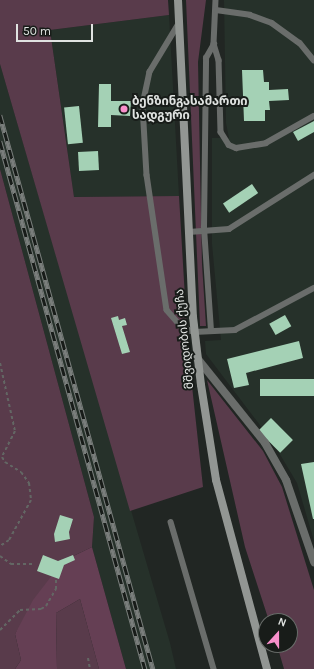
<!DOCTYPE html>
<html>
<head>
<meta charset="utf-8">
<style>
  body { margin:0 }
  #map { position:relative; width:314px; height:669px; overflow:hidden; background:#212623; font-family:Karla,"Noto Sans Georgian",sans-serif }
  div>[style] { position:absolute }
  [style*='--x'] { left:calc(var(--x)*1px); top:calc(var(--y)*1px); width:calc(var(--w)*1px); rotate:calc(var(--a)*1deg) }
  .built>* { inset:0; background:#26312a }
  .green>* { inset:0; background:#593b4b }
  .forest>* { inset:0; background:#653f54 }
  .building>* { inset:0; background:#a4d1b5; transform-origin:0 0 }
  .path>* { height:2px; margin-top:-1px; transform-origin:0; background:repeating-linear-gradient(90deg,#636764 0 3px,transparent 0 6px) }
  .service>* { height:5.5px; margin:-2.75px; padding:0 2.75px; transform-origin:2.75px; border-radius:2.75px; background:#6a6d6b }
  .minor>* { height:8px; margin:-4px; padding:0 4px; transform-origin:4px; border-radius:4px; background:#6a6d6b }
  .secondary>* { height:8px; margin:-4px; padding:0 4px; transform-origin:4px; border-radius:4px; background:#929693 }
  .rail>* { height:4.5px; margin-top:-2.25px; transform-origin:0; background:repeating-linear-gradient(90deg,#181c19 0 9px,#7a7e7c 0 18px); box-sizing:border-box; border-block:1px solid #7a7e7c }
  .dots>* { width:11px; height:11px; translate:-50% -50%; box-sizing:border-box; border:2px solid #181c19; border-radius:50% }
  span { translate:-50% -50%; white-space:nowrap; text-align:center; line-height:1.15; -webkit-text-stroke:4px #181c19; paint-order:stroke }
  .poi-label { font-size:12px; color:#e0e3e1; font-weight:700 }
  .left { translate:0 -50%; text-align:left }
  .street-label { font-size:12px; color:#e0e3e1 }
  .north { position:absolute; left:258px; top:613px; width:40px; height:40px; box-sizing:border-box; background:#181c19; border:1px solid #686c69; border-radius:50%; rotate:21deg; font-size:11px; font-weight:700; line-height:16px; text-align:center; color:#e0e3e1 }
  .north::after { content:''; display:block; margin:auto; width:14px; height:18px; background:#f890cb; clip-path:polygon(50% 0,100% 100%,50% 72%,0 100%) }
  .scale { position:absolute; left:16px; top:24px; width:77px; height:18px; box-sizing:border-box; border:2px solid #e0e3e1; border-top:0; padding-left:5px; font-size:12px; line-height:14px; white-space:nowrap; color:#e0e3e1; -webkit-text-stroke:3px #181c19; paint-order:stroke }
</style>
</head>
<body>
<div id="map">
  <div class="built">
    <i style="clip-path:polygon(224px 0,314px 0,314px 541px,297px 483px,272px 441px,206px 354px,205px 341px,221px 340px,212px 244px,212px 138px,229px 138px,226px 123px)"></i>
    <i style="clip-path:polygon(169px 15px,179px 196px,74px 197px,50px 30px)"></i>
    <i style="clip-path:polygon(0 64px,170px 643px,176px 669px,126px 669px,92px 547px,94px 517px,0 169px)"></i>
  </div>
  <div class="green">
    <i style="clip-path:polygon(0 0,168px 0,169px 15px,50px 30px,74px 197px,179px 196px,188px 349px,203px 487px,130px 511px,0 64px)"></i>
    <i style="clip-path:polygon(186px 0,206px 0,198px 62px,202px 264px,206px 326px,200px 326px)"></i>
    <i style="clip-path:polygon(0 169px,94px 517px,92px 547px,63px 561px,15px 634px,21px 660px,15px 669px,0 669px)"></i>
    <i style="clip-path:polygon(207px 380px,263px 451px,282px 487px,314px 590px,314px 669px,284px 669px,277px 645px,290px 645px,290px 621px,269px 621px,245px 547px)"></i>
    <i style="clip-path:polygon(80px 599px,99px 669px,57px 669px,56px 613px)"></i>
  </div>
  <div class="forest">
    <i style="clip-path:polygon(92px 547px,126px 669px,99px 669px,80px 599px,56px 613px,57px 669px,15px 669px,21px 660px,15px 634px,33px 600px,63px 561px)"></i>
  </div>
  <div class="building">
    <i style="clip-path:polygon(242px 70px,263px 70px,264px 82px,269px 82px,269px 90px,288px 89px,289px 100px,269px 101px,270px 110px,265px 110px,265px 121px,244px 121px)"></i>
    <i style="clip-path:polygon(99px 84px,111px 84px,111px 101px,131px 101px,130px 116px,111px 115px,111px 127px,98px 127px)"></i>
    <i style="left:79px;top:106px;width:37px;height:15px;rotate:84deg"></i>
    <i style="clip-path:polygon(314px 121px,314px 132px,298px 141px,293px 132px)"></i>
    <i style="left:98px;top:151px;width:19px;height:20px;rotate:87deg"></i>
    <i style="left:252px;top:184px;width:11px;height:35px;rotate:56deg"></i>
    <i style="left:285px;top:315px;width:13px;height:18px;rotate:61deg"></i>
    <i style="clip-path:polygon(118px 316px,119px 320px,125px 318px,127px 325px,122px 326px,130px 352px,122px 354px,111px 318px)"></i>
    <i style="clip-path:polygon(299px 341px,303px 358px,246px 373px,249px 385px,234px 388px,227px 359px)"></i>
    <i style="left:314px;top:379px;width:17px;height:54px;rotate:90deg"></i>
    <i style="left:271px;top:418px;width:31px;height:18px;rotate:45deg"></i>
    <i style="clip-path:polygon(314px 462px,314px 519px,313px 519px,301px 464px)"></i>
    <i style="clip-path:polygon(60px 515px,73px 519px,69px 532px,70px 539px,55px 542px,54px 534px)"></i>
    <i style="clip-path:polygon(43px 555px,58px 561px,73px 555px,75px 560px,64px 565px,59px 579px,37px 571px)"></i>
  </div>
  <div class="path">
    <i style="--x:0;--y:363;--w:70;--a:77.6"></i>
    <i style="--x:15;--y:431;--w:29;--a:117"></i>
    <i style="--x:2;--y:457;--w:6;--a:59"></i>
    <i style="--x:5;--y:462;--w:19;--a:32"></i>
    <i style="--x:21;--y:472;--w:14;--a:54"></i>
    <i style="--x:29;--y:483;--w:17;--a:83"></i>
    <i style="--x:31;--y:500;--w:46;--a:118.8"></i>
    <i style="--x:9;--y:540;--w:11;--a:146"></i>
    <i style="--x:0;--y:556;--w:14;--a:36"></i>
    <i style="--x:11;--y:564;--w:21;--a:0"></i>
    <i style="--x:0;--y:630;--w:28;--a:-45"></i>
    <i style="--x:20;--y:610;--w:21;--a:-3"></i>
    <i style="--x:41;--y:609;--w:6;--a:-31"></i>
    <i style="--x:46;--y:606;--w:20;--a:-60"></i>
    <i style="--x:56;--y:589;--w:10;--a:-90"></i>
    <i style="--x:88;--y:658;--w:11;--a:80"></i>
  </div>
  <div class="service">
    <i style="--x:216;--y:0;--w:44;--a:92.6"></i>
    <i style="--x:214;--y:44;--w:17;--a:73"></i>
    <i style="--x:219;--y:60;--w:72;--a:88.4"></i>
    <i style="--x:221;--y:132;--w:15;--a:58"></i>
    <i style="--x:229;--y:145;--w:8;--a:23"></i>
    <i style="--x:236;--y:148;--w:30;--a:-9"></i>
    <i style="--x:266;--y:143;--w:55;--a:-29.4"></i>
    <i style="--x:216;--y:10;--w:34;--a:8"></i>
    <i style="--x:250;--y:15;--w:23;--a:20"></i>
    <i style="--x:272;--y:23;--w:34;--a:36"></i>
    <i style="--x:300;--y:43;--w:22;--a:51"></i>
    <i style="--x:179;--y:24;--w:56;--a:121.1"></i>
    <i style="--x:150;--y:72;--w:35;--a:102"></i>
    <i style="--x:143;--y:106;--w:69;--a:86.7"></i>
    <i style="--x:147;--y:175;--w:136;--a:81.6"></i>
    <i style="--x:167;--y:310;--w:23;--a:49"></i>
    <i style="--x:182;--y:327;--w:13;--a:23"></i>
    <i style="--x:194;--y:332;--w:41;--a:-2.8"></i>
    <i style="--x:235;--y:330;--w:89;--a:-28"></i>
    <i style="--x:189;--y:232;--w:40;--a:-4.3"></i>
    <i style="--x:229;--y:229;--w:101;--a:-32.4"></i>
    <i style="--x:211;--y:331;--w:104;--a:-93.9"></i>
    <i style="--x:204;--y:227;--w:169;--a:-89.3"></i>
    <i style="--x:206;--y:58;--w:16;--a:-60"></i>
    <i style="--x:171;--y:522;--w:153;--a:73.7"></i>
  </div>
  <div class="minor">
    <i style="--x:197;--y:358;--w:109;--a:51.3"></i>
    <i style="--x:265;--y:443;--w:43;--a:60.4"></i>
    <i style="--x:286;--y:480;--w:87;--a:71.1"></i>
  </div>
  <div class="secondary">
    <i style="--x:178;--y:0;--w:317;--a:87.3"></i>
    <i style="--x:193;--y:317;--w:68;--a:83.3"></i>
    <i style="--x:201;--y:385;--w:96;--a:81"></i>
    <i style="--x:216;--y:480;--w:196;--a:74.9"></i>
  </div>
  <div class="rail">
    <i style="--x:0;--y:115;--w:575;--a:74.56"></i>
    <i style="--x:0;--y:141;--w:548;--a:74.64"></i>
  </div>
  <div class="dots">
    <i style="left:124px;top:109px;background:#f890cb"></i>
  </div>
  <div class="poi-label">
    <span class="left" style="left:132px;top:109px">ბენზინგასამართი<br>სადგური</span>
  </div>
  <div class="street-label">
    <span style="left:185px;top:339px;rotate:-96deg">მშვიდობის ქუჩა</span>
  </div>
  <div class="north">N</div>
  <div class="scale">50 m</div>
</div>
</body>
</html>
